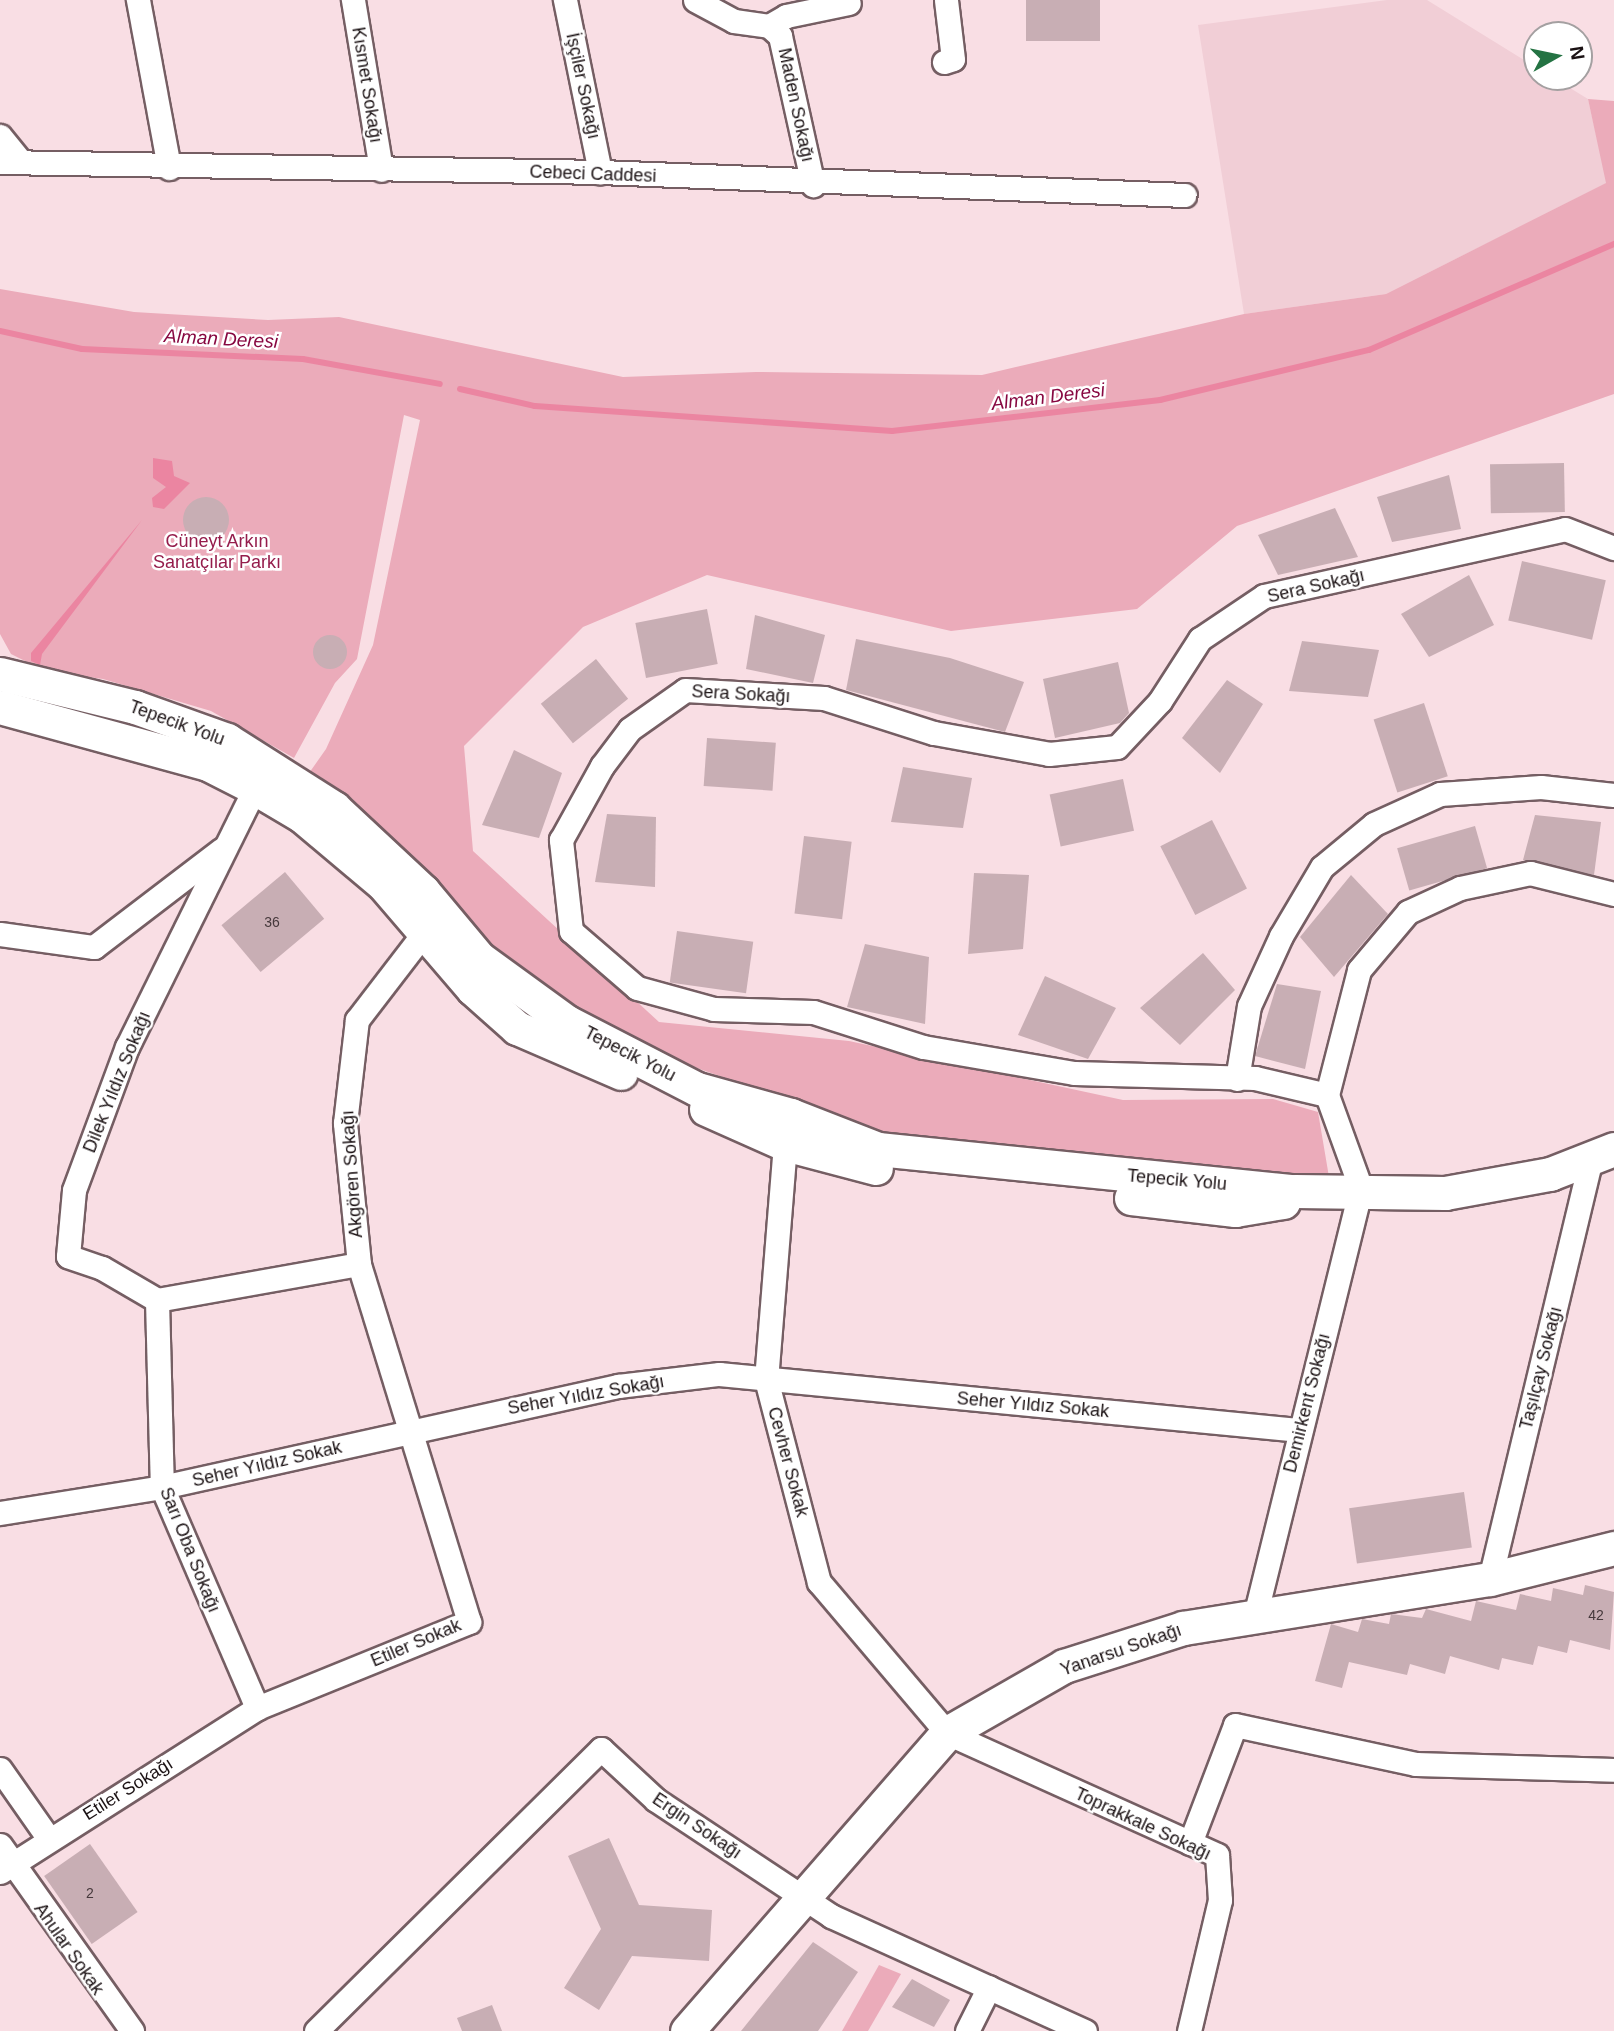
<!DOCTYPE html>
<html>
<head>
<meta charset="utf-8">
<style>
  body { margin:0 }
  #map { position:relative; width:1614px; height:2031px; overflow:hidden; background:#f9dee4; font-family:Arial,sans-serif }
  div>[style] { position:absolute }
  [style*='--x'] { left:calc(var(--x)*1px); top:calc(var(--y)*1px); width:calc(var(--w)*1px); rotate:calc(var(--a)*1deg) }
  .built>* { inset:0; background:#f1ced6 }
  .green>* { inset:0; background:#ebabba }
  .water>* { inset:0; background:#eb85a1 }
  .stream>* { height:6px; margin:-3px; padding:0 3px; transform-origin:3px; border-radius:3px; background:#eb85a1 }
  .building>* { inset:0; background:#c8aeb4; transform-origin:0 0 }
  .round { border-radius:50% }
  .roads { filter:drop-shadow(2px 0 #755e63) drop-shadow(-2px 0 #755e63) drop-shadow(0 2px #755e63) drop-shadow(0 -2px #755e63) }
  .street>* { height:23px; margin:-11.5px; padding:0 11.5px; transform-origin:11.5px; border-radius:11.5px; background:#fff }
  .secondary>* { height:33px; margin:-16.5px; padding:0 16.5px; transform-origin:16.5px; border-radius:16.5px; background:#fff }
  span { translate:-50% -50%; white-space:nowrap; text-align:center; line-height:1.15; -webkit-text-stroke:5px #fff; paint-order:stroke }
  .number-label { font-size:14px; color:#46393c }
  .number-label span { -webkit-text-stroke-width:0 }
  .street-label { font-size:18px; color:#1b1214 }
  .park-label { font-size:18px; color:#951d4c }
  .water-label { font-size:19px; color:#870841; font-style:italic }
  .north { position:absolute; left:1523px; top:21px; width:70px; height:70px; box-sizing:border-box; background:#fff; border:2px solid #a4a0a1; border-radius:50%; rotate:81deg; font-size:19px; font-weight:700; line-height:28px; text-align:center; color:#1b1214 }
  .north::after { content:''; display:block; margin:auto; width:24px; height:32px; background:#247343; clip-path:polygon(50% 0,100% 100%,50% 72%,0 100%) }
</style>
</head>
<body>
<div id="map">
  <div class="built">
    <i style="clip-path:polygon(1387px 0,1427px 0,1537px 68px,1537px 77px,1552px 77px,1588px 99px,1607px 183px,1386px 294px,1244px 314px,1198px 25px)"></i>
  </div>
  <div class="green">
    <i style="clip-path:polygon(1588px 99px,1614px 101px,1614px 394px,1237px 526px,1137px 609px,951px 631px,707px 575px,583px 627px,464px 746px,473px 851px,659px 1022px,849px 1041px,1123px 1100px,1273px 1099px,1318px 1112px,1329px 1177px,1247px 1174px,880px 1133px,646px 1050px,488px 950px,307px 776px,326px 749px,373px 645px,420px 420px,404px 415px,357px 659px,335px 683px,294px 758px,211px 711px,103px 679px,45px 671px,11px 654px,0 634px,0 289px,134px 312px,268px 320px,339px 317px,623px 377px,756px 372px,982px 375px,1244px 314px,1386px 294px,1606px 183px)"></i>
    <i style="clip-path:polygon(879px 1965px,901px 1974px,868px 2031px,842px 2031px)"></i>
  </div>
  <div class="water">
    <i style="clip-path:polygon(153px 458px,172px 461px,174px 476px,190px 483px,164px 509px,153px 507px,152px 498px,166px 487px,153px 478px)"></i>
    <i style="clip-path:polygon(142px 520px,42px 654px,40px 665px,31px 661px,31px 653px)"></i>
  </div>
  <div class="stream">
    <i style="--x:0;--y:331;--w:84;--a:12.4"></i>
    <i style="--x:82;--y:349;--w:221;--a:2.6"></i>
    <i style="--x:303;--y:359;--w:139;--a:10.3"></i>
    <i style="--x:460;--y:389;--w:77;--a:12.8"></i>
    <i style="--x:535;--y:406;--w:358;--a:4"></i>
    <i style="--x:892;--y:431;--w:270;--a:-6.6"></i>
    <i style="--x:1160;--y:400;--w:215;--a:-13.5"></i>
    <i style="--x:1369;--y:350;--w:267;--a:-23.4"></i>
  </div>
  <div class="building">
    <i style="left:1026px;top:0;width:74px;height:41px"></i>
    <i style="left:1564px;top:463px;width:49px;height:74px;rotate:89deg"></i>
    <i style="clip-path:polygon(1449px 475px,1461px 529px,1392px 542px,1377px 497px)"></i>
    <i class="round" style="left:183px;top:497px;width:46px;height:46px"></i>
    <i style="clip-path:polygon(1335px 508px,1358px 557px,1278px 575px,1258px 535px)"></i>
    <i style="left:1522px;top:561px;width:86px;height:61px;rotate:13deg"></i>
    <i style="clip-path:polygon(1469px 575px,1494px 625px,1429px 657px,1401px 614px)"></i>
    <i style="left:707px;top:609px;width:56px;height:73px;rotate:79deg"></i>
    <i style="clip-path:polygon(755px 615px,825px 635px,813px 683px,746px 669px)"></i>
    <i class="round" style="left:313px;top:635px;width:34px;height:34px"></i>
    <i style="clip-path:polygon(856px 639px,950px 658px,1024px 682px,1005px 732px,846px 690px)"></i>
    <i style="clip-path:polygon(1302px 641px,1379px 650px,1368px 697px,1289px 691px)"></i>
    <i style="left:596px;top:659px;width:51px;height:71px;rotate:51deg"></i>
    <i style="clip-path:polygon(1118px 662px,1129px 713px,1120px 723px,1055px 738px,1043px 679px)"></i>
    <i style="clip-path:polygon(1227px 680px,1263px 704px,1220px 773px,1182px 738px)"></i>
    <i style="left:1424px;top:703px;width:77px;height:53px;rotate:72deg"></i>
    <i style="left:707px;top:738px;width:69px;height:48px;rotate:4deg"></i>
    <i style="clip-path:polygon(514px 750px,562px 773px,539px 838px,482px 825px)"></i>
    <i style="clip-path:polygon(903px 767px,972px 778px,963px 828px,891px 822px)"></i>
    <i style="left:1123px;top:779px;width:53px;height:75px;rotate:78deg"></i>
    <i style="clip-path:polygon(607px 814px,656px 817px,655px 887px,595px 882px)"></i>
    <i style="clip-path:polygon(1535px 815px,1601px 822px,1594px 875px,1523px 860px)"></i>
    <i style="left:1212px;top:820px;width:77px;height:58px;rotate:63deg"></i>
    <i style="left:1475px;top:826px;width:44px;height:81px;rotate:74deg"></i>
    <i style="left:804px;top:836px;width:48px;height:78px;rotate:7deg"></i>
    <i style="left:285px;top:872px;width:61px;height:83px;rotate:50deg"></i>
    <i style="clip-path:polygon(974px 873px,1029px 875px,1023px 949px,968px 954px)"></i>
    <i style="clip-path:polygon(1351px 875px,1388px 914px,1334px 977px,1300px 937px)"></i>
    <i style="left:677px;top:931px;width:77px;height:52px;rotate:8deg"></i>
    <i style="clip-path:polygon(865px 944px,929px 957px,925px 1024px,847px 1007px)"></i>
    <i style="clip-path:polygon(1203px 953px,1235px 990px,1180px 1045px,1140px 1008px)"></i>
    <i style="clip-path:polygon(1045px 976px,1116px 1008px,1088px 1059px,1018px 1035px)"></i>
    <i style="clip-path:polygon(1277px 984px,1321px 991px,1305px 1069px,1255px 1056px)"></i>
    <i style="left:1464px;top:1492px;width:56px;height:116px;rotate:82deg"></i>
    <i style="clip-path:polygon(1585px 1585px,1614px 1592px,1610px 1650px,1570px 1640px,1567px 1653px,1538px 1646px,1533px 1665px,1502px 1658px,1499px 1670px,1450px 1656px,1445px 1674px,1410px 1664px,1407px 1675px,1349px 1662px,1342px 1688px,1315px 1681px,1331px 1624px,1358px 1632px,1362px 1619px,1389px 1624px,1391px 1614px,1422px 1618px,1426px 1609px,1471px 1621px,1476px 1601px,1516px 1610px,1520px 1594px,1551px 1601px,1553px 1588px,1583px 1595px)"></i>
    <i style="clip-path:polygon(609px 1838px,639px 1905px,712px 1910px,709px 1961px,632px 1956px,599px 2010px,564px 1988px,601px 1929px,568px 1856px)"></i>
    <i style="left:90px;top:1844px;width:83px;height:56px;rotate:55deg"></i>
    <i style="clip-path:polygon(813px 1942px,858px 1972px,818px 2031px,741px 2031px)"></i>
    <i style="clip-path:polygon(912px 1979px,950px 2000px,934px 2027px,892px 2007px)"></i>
    <i style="clip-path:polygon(492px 2005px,502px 2031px,462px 2031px,457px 2018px)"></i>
  </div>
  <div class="roads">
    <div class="street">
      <i style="--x:138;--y:0;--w:171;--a:79.5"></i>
      <i style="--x:353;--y:0;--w:172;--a:80.6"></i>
      <i style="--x:565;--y:0;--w:176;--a:78.5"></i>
      <i style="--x:695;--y:0;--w:44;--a:28.3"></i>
      <i style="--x:734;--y:21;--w:35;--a:8"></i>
      <i style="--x:769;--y:26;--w:15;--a:42"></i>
      <i style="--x:780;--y:36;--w:153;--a:77.5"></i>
      <i style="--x:769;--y:26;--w:20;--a:-30"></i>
      <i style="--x:786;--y:16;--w:64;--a:-11.7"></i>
      <i style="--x:944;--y:62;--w:9;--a:-18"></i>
      <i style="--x:953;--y:59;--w:59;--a:-96.8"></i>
      <i style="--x:0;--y:136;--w:32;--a:51"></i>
      <i style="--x:0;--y:162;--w:600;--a:0.95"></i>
      <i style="--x:600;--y:172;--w:585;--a:2.25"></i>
      <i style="--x:0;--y:934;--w:95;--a:7.9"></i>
      <i style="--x:94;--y:947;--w:160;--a:-37.4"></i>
      <i style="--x:1237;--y:1079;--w:74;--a:-80.7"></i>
      <i style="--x:1249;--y:1006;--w:77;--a:-65.4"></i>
      <i style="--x:1281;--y:936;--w:80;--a:-59.3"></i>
      <i style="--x:1322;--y:867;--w:67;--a:-39.6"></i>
      <i style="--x:1374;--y:824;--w:72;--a:-24.4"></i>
      <i style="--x:1440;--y:794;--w:101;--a:-4"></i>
      <i style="--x:1541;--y:787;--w:73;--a:6.3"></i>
      <i style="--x:1327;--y:1095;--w:74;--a:-166.7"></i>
      <i style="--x:1255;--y:1078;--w:181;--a:-178.4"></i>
      <i style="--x:1074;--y:1073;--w:153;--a:-170.2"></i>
      <i style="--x:923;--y:1047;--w:115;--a:-162.3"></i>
      <i style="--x:813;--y:1012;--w:99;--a:-178.3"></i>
      <i style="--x:714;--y:1009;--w:80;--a:-164.7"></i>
      <i style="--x:637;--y:988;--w:87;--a:-139.2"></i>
      <i style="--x:571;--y:931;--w:92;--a:-96.3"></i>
      <i style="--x:561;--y:840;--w:85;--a:-61"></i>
      <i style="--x:602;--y:766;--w:46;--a:-52.9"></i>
      <i style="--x:630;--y:729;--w:67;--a:-35.3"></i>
      <i style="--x:685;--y:690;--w:139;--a:3.3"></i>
      <i style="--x:824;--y:698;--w:115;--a:17.7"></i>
      <i style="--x:934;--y:733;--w:117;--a:10.3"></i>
      <i style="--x:1049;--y:754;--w:68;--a:-5.9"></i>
      <i style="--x:1117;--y:747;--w:63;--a:-46.9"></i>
      <i style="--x:1160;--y:701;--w:74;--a:-57.2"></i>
      <i style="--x:1200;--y:639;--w:77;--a:-33.9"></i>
      <i style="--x:1264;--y:596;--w:308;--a:-12.5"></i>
      <i style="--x:1565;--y:529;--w:53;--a:21.2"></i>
      <i style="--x:1327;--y:1095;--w:129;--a:-75.6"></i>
      <i style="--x:1359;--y:970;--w:76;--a:-49.8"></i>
      <i style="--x:1408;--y:912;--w:57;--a:-24.8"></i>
      <i style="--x:1460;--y:888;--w:72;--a:-12.1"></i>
      <i style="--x:1530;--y:873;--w:87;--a:14"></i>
      <i style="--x:785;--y:1144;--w:236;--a:94.6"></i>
      <i style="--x:766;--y:1379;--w:210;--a:75.4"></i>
      <i style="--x:819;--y:1582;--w:198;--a:49.7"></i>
      <i style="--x:947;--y:1733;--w:296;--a:24.3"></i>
      <i style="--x:1217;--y:1855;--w:45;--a:86.2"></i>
      <i style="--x:1220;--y:1900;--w:135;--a:103.3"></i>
      <i style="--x:157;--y:1300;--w:64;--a:-149.8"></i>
      <i style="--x:102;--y:1268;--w:36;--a:-161"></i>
      <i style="--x:68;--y:1256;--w:66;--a:-84.8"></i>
      <i style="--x:74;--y:1190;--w:153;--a:-69.7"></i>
      <i style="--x:127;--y:1047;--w:289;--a:-63.7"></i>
      <i style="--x:157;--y:1300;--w:187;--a:88.5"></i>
      <i style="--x:162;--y:1487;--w:241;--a:66.7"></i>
      <i style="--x:157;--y:1300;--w:205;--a:-10.1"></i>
      <i style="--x:0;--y:1513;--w:164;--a:-9.1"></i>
      <i style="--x:162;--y:1487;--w:467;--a:-12.5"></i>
      <i style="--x:618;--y:1386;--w:102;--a:-6.8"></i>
      <i style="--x:719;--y:1374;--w:584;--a:5.51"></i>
      <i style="--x:1490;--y:1579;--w:434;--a:-76.5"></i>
      <i style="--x:1255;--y:1616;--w:440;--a:-76.1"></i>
      <i style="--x:1361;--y:1189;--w:100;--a:-109.9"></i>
      <i style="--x:0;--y:1769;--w:85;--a:55"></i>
      <i style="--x:1190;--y:1843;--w:126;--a:-69.1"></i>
      <i style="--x:1235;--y:1725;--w:185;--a:12.2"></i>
      <i style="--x:1416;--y:1764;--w:198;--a:1.7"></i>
      <i style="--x:0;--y:1845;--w:228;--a:54.6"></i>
      <i style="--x:0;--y:1872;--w:305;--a:-32.5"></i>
      <i style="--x:257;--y:1708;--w:229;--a:-22.1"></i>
      <i style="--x:469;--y:1622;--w:375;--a:-107.1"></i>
      <i style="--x:359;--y:1264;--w:142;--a:-95.7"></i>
      <i style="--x:345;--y:1123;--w:104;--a:-83.4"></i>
      <i style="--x:357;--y:1020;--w:108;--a:-52.5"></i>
      <i style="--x:316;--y:2031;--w:401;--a:-44.7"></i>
      <i style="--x:601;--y:1749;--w:75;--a:42.8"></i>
      <i style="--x:656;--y:1800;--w:210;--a:33.5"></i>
      <i style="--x:831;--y:1916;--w:279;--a:24.4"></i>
      <i style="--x:967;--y:2031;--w:49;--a:-63.4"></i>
    </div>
    <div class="secondary">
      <i style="--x:0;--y:674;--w:139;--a:13.7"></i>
      <i style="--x:135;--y:707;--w:98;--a:19.7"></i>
      <i style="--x:227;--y:740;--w:127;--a:32.4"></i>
      <i style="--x:334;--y:808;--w:122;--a:43"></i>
      <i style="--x:423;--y:891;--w:87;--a:50.1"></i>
      <i style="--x:479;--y:958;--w:109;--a:36"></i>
      <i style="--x:567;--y:1022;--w:146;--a:27.3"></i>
      <i style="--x:697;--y:1089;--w:98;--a:15.5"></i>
      <i style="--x:791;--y:1115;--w:93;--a:21.3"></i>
      <i style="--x:878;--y:1149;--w:419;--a:5.8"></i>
      <i style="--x:1295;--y:1191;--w:150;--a:0.8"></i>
      <i style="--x:1445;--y:1193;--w:107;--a:-10.3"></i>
      <i style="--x:1550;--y:1174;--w:69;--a:-21.3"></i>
      <i style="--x:0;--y:707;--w:216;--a:15.3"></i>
      <i style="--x:208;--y:764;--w:53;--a:27.1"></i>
      <i style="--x:255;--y:788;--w:55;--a:30.8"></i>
      <i style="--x:302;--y:816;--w:106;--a:40"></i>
      <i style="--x:383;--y:884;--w:138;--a:49.4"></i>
      <i style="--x:473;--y:989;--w:59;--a:41.6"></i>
      <i style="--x:517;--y:1028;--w:113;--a:23.4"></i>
      <i style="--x:706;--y:1109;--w:86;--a:23.9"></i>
      <i style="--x:785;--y:1144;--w:94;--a:14.8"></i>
      <i style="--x:1131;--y:1198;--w:105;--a:6.6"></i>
      <i style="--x:1235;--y:1210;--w:49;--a:-9.5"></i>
      <i style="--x:687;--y:2031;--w:395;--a:-48.9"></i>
      <i style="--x:947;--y:1733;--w:135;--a:-29.8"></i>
      <i style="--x:1064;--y:1666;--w:125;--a:-17.7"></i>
      <i style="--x:1183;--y:1628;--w:311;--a:-9.1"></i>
      <i style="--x:1490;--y:1579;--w:128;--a:-14"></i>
    </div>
  </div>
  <div class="number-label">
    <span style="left:272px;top:922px">36</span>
    <span style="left:1596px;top:1615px">42</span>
    <span style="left:90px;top:1893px">2</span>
  </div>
  <div class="street-label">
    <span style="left:367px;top:85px;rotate:81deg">Kısmet Sokağı</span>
    <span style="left:583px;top:86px;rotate:78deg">İşçiler Sokağı</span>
    <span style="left:796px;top:105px;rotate:78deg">Maden Sokağı</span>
    <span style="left:593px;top:174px;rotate:2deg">Cebeci Caddesi</span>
    <span style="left:1316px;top:586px;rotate:-13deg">Sera Sokağı</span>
    <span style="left:741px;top:694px;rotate:3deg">Sera Sokağı</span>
    <span style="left:177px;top:723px;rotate:20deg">Tepecik Yolu</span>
    <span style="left:630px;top:1054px;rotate:27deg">Tepecik Yolu</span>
    <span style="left:117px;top:1082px;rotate:-68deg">Dilek Yıldız Sokağı</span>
    <span style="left:352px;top:1174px;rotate:-94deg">Akgören Sokağı</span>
    <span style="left:1177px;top:1180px;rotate:5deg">Tepecik Yolu</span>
    <span style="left:1541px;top:1368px;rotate:-76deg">Taşılçay Sokağı</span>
    <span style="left:586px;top:1395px;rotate:-10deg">Seher Yıldız Sokağı</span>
    <span style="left:1307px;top:1403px;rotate:-76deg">Demirkent Sokağı</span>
    <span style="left:1033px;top:1405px;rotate:5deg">Seher Yıldız Sokak</span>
    <span style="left:788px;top:1462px;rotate:75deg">Cevher Sokak</span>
    <span style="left:267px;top:1464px;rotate:-13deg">Seher Yıldız Sokak</span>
    <span style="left:190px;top:1550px;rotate:68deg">Sarı Oba Sokağı</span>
    <span style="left:416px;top:1643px;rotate:-23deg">Etiler Sokak</span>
    <span style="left:1121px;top:1650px;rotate:-19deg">Yanarsu Sokağı</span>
    <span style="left:128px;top:1789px;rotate:-32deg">Etiler Sokağı</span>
    <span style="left:1143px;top:1824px;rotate:25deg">Toprakkale Sokağı</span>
    <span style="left:697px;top:1826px;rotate:34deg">Ergin Sokağı</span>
    <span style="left:69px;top:1949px;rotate:55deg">Ahular Sokak</span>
  </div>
  <div class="park-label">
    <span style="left:217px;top:552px">Cüneyt Arkın<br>Sanatçılar Parkı</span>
  </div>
  <div class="water-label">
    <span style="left:221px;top:339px;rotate:3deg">Alman Deresi</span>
    <span style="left:1048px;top:397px;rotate:-7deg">Alman Deresi</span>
  </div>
  <div class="north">N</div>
</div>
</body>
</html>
